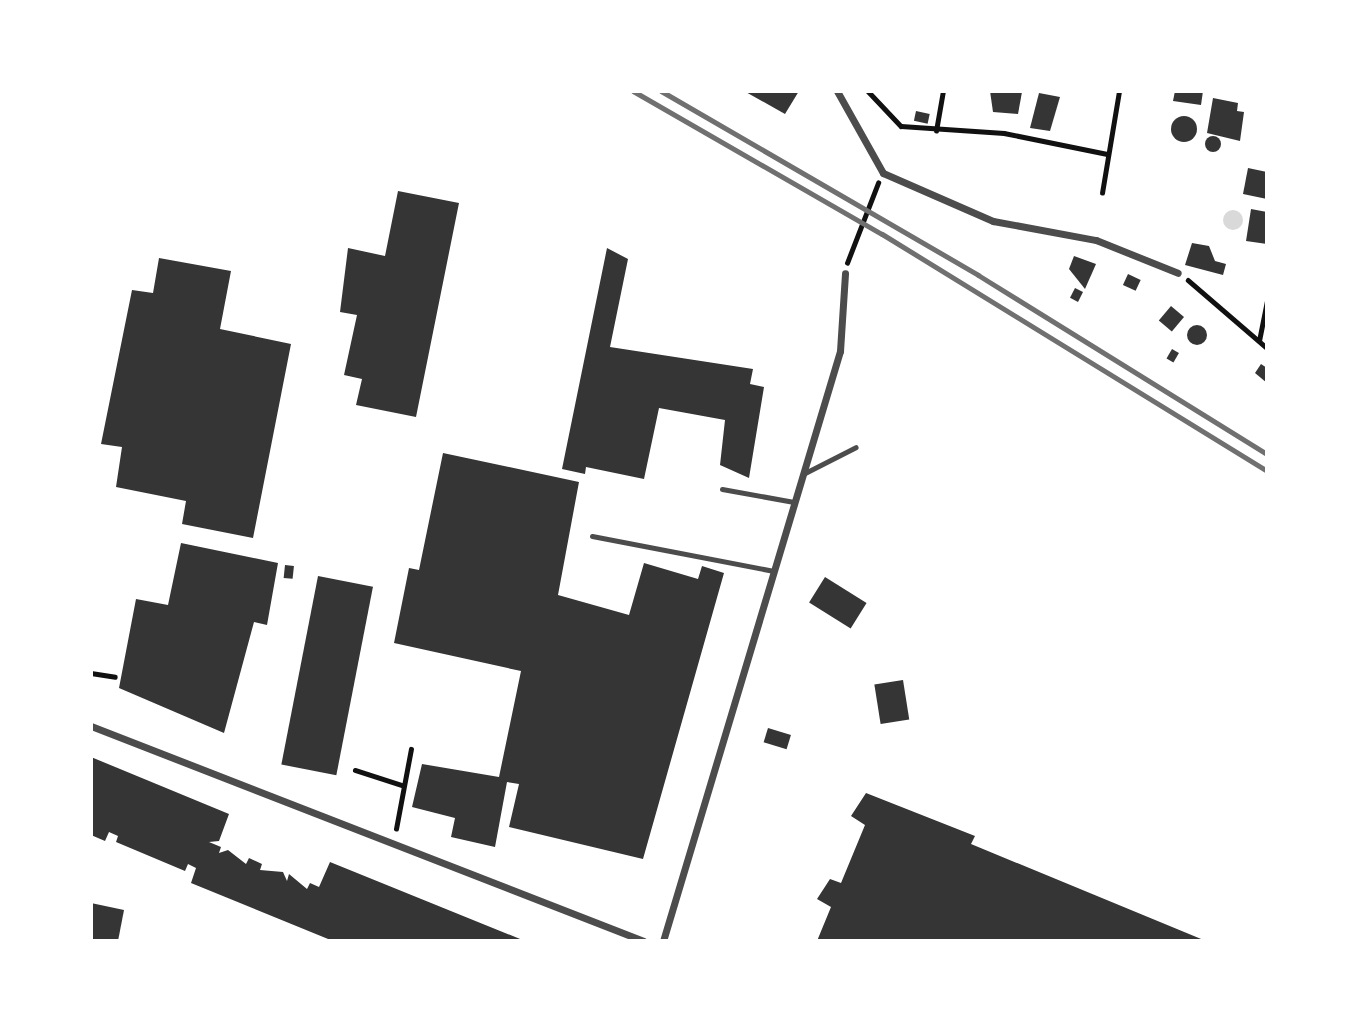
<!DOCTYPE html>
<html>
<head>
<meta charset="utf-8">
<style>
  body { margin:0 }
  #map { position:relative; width:1358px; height:1032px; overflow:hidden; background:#fff; font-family:Quicksand,sans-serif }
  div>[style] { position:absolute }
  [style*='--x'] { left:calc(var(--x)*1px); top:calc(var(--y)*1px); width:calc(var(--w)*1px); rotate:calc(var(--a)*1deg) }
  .water>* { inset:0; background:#d9d9d9 }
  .round { border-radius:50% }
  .building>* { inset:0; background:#353535; transform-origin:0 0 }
  .path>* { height:4.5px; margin:-2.25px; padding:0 2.25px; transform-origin:2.25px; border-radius:2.25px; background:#111 }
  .service>* { height:5px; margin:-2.5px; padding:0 2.5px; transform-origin:2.5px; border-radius:2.5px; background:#4c4c4c }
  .minor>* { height:7px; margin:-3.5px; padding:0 3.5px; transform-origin:3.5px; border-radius:3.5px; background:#4c4c4c }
  .rail>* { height:5px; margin:-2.5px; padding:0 2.5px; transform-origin:2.5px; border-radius:2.5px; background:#707070 }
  span { translate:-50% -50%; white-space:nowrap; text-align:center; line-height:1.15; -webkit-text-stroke:6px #fff; paint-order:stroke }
  .frame { position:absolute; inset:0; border:93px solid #fff; pointer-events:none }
</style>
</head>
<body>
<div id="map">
  <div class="water">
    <i class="round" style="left:1223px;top:210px;width:20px;height:20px"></i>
  </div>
  <div class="building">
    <i style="clip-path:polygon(744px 91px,799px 91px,785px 114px)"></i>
    <i style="clip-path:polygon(990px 91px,1022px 92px,1018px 114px,993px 112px)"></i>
    <i style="clip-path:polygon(1175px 91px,1203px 91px,1201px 105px,1173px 101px)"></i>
    <i style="clip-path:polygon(1039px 93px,1060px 97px,1050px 131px,1030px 128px)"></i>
    <i style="clip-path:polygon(1213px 98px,1238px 103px,1237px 111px,1244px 112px,1240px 141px,1207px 133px)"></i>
    <i style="left:916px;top:111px;width:14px;height:10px;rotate:12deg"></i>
    <i class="round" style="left:1171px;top:116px;width:26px;height:26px"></i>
    <i class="round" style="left:1205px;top:136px;width:16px;height:16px"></i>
    <i style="clip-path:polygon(1248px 168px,1267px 172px,1267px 199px,1243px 194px)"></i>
    <i style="clip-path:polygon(398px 191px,459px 203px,416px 417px,356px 405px,362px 379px,344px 375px,357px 315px,340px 312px,348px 248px,385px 256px)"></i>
    <i style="clip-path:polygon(1251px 209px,1267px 212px,1267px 244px,1246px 241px)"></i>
    <i style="clip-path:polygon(1192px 243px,1209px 246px,1215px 261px,1226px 264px,1223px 275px,1185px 265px)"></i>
    <i style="clip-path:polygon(607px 248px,628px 259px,610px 347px,753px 369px,750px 384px,764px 387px,749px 478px,720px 465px,725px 420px,659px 408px,644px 479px,586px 467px,585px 474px,562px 469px)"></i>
    <i style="clip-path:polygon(1074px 256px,1096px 264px,1085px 289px,1069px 269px)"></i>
    <i style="clip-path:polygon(159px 258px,231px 271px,220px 329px,291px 344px,253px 538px,182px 524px,186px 501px,116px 487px,122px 447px,101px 444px,132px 290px,153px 293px)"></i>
    <i style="left:1128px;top:274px;width:14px;height:12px;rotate:25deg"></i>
    <i style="left:1075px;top:288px;width:9px;height:11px;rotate:27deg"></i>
    <i style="left:1171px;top:306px;width:17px;height:19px;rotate:40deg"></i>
    <i class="round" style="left:1187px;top:325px;width:20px;height:20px"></i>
    <i style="left:1172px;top:349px;width:8px;height:11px;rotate:30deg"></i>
    <i style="clip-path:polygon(1261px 364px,1267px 368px,1267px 383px,1255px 373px)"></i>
    <i style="clip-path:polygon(443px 453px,579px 482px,558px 595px,629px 615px,644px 563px,698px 579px,702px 566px,724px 573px,643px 859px,509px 827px,519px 784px,507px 782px,495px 847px,451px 837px,455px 818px,412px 807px,422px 764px,499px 777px,521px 671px,394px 643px,409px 568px,419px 570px)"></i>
    <i style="clip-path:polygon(181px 543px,278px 563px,267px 625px,254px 622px,224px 733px,119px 688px,136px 599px,168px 605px)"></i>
    <i style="left:285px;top:565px;width:9px;height:13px;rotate:6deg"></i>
    <i style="left:318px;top:576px;width:56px;height:192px;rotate:11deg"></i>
    <i style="left:825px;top:577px;width:49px;height:30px;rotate:32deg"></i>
    <i style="left:903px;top:680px;width:40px;height:29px;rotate:81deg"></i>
    <i style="left:768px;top:728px;width:24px;height:15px;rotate:17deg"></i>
    <i style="clip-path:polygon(91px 757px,229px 814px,219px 841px,209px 842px,221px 847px,219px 853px,228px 850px,246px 864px,249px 858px,262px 864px,260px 870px,283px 872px,287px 881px,289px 874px,307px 889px,310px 883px,319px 887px,330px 862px,525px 941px,333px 941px,191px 883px,196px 868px,188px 864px,185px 871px,116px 842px,118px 836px,109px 832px,105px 841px,91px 835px)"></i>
    <i style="clip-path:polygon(866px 793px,975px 836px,971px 844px,1206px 941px,817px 941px,831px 907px,817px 899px,830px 879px,841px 883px,865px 825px,851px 816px)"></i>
    <i style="clip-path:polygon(91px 903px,124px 910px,118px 941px,91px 941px)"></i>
  </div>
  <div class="path">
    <i style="--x:868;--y:91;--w:48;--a:46.7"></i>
    <i style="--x:901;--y:126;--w:103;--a:3.9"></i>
    <i style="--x:1004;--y:133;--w:105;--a:11.5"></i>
    <i style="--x:936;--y:131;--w:41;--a:-80.1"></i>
    <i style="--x:1102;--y:193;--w:103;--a:-80.5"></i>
    <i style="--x:847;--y:263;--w:86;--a:-68.8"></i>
    <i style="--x:1188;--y:280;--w:104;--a:40.7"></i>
    <i style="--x:1259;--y:341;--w:41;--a:-78.7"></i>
    <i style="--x:91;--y:673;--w:24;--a:9"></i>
    <i style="--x:355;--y:770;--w:49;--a:17.7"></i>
    <i style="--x:396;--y:829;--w:81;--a:-79.4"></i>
  </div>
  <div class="service">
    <i style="--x:803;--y:474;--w:59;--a:-27"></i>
    <i style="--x:722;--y:489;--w:73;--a:10.2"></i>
    <i style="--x:592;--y:536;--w:185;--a:10.9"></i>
  </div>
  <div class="minor">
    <i style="--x:837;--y:91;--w:94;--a:60.7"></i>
    <i style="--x:883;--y:173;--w:120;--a:23.6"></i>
    <i style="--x:993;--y:221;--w:105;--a:10.5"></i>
    <i style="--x:1096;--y:240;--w:88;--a:21.9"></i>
    <i style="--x:91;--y:726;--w:593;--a:21.25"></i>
    <i style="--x:663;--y:941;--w:616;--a:-73.3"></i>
    <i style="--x:840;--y:351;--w:78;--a:-86.3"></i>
  </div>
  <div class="rail">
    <i style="--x:633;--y:91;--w:287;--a:29.9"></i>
    <i style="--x:882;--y:234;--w:452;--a:31.6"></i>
    <i style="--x:661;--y:91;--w:367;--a:30.1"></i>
    <i style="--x:978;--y:275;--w:340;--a:31.8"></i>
  </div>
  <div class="frame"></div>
</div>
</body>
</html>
